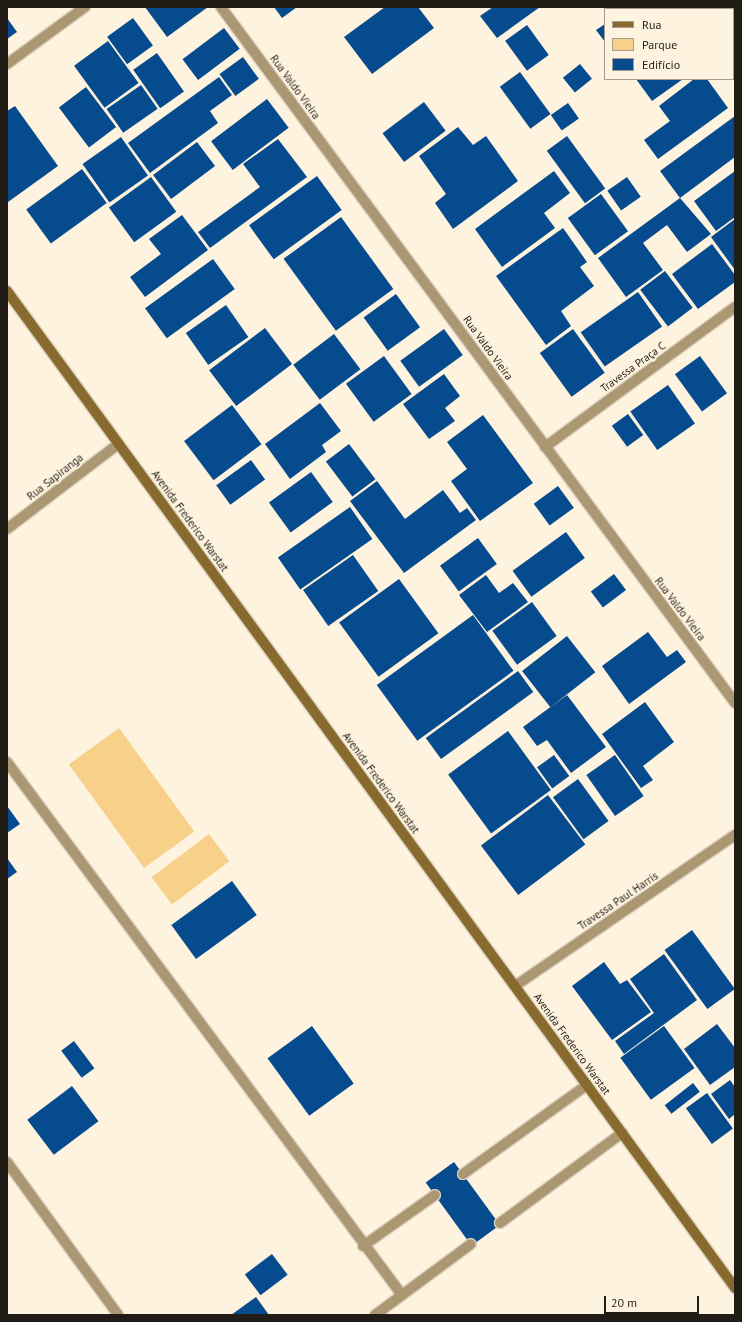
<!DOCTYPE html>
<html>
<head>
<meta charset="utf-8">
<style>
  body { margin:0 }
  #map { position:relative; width:742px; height:1322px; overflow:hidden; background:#fef3de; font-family:"PT Sans",sans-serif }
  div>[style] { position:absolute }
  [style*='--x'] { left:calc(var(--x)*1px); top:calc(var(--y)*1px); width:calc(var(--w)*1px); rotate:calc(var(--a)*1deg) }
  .green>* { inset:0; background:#f7d18a; transform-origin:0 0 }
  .building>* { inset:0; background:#064b8d; transform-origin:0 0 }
  .roads { filter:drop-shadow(1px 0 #dbd1be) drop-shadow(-1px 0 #dbd1be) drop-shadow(0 1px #dbd1be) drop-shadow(0 -1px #dbd1be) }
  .lane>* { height:10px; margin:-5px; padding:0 5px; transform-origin:5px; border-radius:5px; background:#ab9772 }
  .street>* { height:10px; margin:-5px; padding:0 5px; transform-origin:5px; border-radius:5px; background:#ab9772 }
  .secondary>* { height:10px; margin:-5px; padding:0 5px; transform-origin:5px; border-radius:5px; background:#886a2e }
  span { translate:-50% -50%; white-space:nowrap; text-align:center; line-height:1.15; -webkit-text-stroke:4px #fef3de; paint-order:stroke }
  .street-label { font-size:11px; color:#211d16 }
  .frame { position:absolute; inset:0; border:8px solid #211d16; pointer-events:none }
  .legend { position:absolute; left:604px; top:8px; width:130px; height:72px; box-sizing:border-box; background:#fef3de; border:1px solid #a69d8e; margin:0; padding:5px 7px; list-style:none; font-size:12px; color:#211d16 }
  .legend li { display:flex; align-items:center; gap:8px; height:20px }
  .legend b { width:20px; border:1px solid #a69d8e }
  .scale { position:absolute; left:604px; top:1296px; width:95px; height:18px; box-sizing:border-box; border:2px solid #211d16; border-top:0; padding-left:5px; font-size:12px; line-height:14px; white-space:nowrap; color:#211d16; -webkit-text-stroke:3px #fef3de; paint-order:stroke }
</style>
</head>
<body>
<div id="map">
  <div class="green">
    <i style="left:119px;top:728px;width:128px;height:62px;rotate:54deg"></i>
    <i style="left:209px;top:834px;width:34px;height:72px;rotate:53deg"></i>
  </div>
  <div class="building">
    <i style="clip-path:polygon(145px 7px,208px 7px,167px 37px)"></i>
    <i style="clip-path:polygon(274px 7px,297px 7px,282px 18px)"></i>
    <i style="clip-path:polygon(385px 7px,418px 7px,434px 28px,372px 74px,344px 37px)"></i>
    <i style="clip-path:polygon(493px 7px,540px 7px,497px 38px,480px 16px)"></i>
    <i style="clip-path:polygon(629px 7px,648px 7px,649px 9px,626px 9px)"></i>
    <i style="clip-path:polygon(7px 18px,17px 32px,7px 39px)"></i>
    <i style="left:133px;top:18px;width:34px;height:32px;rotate:54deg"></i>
    <i style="clip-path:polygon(605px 24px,605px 42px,596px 30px)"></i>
    <i style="left:527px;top:25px;width:37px;height:27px;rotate:54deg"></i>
    <i style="left:224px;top:28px;width:26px;height:52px;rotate:53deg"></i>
    <i style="left:108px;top:41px;width:52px;height:42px;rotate:54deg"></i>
    <i style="left:157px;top:53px;width:47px;height:29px;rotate:55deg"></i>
    <i style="left:243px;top:57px;width:27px;height:29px;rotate:54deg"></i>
    <i style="left:580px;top:64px;width:19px;height:22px;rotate:51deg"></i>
    <i style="left:520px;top:72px;width:52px;height:25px;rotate:54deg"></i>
    <i style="clip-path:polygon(219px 77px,232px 95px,210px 111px,218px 123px,150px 173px,128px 143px)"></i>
    <i style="clip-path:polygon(636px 79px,683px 79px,652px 101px)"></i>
    <i style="clip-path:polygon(694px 79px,707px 79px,728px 108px,658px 159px,644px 140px,670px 121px,659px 106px)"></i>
    <i style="left:141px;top:85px;width:29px;height:42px;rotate:55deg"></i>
    <i style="left:86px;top:87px;width:50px;height:34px;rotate:53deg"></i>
    <i style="left:267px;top:99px;width:36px;height:70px;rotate:53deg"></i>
    <i style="left:424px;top:102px;width:36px;height:52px;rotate:53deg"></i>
    <i style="left:568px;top:103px;width:19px;height:21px;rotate:55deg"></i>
    <i style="clip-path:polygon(15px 106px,58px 166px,8px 202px,7px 111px)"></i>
    <i style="clip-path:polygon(735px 116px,735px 157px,680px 198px,660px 171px)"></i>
    <i style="clip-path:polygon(458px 127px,473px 145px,486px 136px,518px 181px,453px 229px,435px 203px,446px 194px,419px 156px)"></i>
    <i style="left:567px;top:136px;width:65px;height:25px;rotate:54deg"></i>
    <i style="left:121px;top:137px;width:47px;height:47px;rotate:55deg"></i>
    <i style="clip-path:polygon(278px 139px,307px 177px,210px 248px,198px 232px,260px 187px,243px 164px)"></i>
    <i style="left:197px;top:142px;width:30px;height:55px;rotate:53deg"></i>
    <i style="left:82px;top:169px;width:42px;height:69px;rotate:54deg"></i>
    <i style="clip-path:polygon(554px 171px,570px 193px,544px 213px,555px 228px,502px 267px,475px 229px)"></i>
    <i style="clip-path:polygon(735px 171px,735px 217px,716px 231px,694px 201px)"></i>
    <i style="left:317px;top:176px;width:42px;height:84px;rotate:54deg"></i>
    <i style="left:151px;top:177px;width:43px;height:52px;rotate:54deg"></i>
    <i style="left:627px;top:177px;width:24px;height:24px;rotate:55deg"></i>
    <i style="left:601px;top:194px;width:46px;height:41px;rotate:54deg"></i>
    <i style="clip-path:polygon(680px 198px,711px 234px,687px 252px,667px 225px,643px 243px,663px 270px,626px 297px,598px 258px)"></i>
    <i style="clip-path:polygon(182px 215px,208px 250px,145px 297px,130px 277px,161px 254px,149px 239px)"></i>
    <i style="left:341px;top:217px;width:89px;height:71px;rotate:54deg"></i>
    <i style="clip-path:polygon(735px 219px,735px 270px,711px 237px)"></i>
    <i style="clip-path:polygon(563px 228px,587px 262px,580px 267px,594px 286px,561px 311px,571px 326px,546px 345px,496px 276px)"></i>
    <i style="clip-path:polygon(712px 244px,735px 275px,735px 282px,698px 309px,672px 274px)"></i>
    <i style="left:213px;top:259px;width:37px;height:84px;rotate:54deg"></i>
    <i style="left:665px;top:271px;width:46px;height:31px;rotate:53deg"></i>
    <i style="left:638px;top:292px;width:42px;height:70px;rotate:55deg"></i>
    <i style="left:396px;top:294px;width:41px;height:40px;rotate:54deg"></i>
    <i style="left:226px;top:305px;width:39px;height:49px;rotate:55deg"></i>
    <i style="left:265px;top:328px;width:45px;height:70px;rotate:53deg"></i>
    <i style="left:444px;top:329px;width:32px;height:54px;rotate:54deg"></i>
    <i style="left:573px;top:329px;width:54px;height:41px;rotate:54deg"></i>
    <i style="left:334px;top:334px;width:44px;height:51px;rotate:53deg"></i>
    <i style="left:384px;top:356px;width:47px;height:47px;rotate:54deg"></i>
    <i style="left:700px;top:356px;width:46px;height:31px;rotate:54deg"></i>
    <i style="clip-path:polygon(444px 374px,460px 396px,445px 408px,455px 421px,429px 439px,403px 404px)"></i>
    <i style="left:668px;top:385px;width:47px;height:46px;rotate:55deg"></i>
    <i style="clip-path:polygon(320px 403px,341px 431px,322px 445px,326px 452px,290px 479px,265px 444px)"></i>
    <i style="left:232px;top:405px;width:49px;height:60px;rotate:53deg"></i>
    <i style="left:628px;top:414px;width:26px;height:20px;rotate:54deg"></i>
    <i style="clip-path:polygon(483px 415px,533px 483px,480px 521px,451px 481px,467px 469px,447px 442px)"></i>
    <i style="left:349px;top:444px;width:44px;height:29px;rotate:53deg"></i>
    <i style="left:251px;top:460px;width:24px;height:43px;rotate:54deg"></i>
    <i style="left:311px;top:472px;width:37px;height:52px;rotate:54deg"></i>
    <i style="clip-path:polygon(377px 481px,405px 519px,443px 490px,460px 513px,467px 508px,476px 520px,404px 573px,350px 501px)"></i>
    <i style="left:558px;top:486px;width:27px;height:30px;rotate:54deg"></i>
    <i style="left:350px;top:507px;width:39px;height:88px;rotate:55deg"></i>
    <i style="left:566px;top:532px;width:32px;height:66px;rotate:54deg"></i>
    <i style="left:478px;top:538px;width:32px;height:47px;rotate:54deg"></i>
    <i style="left:353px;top:555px;width:44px;height:61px;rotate:55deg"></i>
    <i style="left:614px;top:574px;width:20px;height:29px;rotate:53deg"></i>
    <i style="clip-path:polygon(486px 575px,499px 593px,513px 583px,528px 602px,487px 632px,459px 595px)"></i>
    <i style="left:399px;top:579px;width:67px;height:74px;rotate:54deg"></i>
    <i style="left:532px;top:602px;width:42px;height:49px;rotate:54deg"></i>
    <i style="left:473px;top:615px;width:69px;height:119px;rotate:54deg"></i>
    <i style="clip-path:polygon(648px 632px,667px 657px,677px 650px,686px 662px,629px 704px,602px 666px)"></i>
    <i style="left:567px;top:636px;width:46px;height:57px;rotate:52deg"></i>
    <i style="left:518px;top:671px;width:26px;height:114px;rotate:54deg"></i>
    <i style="clip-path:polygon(567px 695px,606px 747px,571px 773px,547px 740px,537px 746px,523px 727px)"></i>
    <i style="clip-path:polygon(645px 702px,674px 742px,643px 766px,653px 780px,641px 788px,602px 734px)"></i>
    <i style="left:508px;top:731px;width:73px;height:74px;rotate:54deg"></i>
    <i style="left:554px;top:755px;width:26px;height:21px;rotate:54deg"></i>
    <i style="left:615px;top:755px;width:50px;height:35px;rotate:55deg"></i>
    <i style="left:578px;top:779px;width:52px;height:31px;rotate:54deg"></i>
    <i style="left:548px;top:795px;width:62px;height:84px;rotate:53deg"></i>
    <i style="clip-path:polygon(7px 806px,20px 824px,7px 833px)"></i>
    <i style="clip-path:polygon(7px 858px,17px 872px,7px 879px)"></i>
    <i style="left:232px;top:881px;width:42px;height:75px;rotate:54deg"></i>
    <i style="left:692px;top:930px;width:73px;height:34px;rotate:54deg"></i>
    <i style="clip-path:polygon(664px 954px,697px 1000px,624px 1054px,615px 1041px,654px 1013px,630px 979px)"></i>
    <i style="clip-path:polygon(604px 962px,620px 984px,627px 980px,651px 1012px,612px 1040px,572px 986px)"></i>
    <i style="clip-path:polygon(717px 1024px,735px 1048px,735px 1067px,710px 1085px,684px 1049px)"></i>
    <i style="left:312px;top:1026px;width:71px;height:55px;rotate:54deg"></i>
    <i style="left:664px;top:1026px;width:52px;height:54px;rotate:54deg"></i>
    <i style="left:74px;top:1041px;width:34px;height:16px;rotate:53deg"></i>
    <i style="clip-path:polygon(730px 1080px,735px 1087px,735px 1114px,729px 1119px,711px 1094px)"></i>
    <i style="left:693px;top:1083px;width:11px;height:36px;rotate:52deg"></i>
    <i style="left:72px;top:1086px;width:44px;height:56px;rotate:53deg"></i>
    <i style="left:707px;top:1093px;width:44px;height:26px;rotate:54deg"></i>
    <i style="left:454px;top:1162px;width:78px;height:35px;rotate:54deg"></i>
    <i style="left:272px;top:1254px;width:26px;height:34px;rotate:53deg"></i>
    <i style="clip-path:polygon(256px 1297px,269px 1315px,231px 1315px)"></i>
  </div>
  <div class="roads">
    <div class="lane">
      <i style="--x:7;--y:762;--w:663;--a:53.46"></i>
      <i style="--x:7;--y:1162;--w:189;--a:54"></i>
      <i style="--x:463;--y:1174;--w:153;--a:-35.7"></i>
      <i style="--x:500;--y:1223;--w:152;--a:-36.4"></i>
      <i style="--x:363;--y:1246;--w:88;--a:-35.3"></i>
      <i style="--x:375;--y:1315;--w:119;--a:-36.5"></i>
    </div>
    <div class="street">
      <i style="--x:221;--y:7;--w:865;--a:53.55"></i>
      <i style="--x:697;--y:7;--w:2;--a:63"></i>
      <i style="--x:733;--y:55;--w:4;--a:56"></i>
      <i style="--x:7;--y:64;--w:97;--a:-36.2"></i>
      <i style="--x:545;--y:447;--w:236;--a:-36.4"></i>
      <i style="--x:7;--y:529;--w:140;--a:-37.4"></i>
      <i style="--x:515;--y:986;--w:267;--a:-34.5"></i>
    </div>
    <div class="secondary">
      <i style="--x:7;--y:291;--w:1235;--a:53.86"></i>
    </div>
  </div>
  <div class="street-label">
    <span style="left:295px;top:87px;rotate:54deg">Rua Valdo Vieira</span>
    <span style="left:488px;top:348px;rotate:54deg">Rua Valdo Vieira</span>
    <span style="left:633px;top:367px;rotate:-36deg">Travessa Praça C</span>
    <span style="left:55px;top:477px;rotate:-38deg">Rua Sapiranga</span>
    <span style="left:190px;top:521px;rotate:54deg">Avenida Frederico Warstat</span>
    <span style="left:680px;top:609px;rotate:53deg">Rua Valdo Vieira</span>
    <span style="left:381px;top:783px;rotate:54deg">Avenida Frederico Warstat</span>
    <span style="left:618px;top:901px;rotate:-34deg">Travessa Paul Harris</span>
    <span style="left:572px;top:1044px;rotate:54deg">Avenida Frederico Warstat</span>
  </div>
  <div class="frame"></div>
  <ul class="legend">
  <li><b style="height:5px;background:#886a2e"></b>Rua</li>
  <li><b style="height:11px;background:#f7d18a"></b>Parque</li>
  <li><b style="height:11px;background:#064b8d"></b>Edifício</li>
  </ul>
  <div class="scale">20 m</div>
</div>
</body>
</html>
